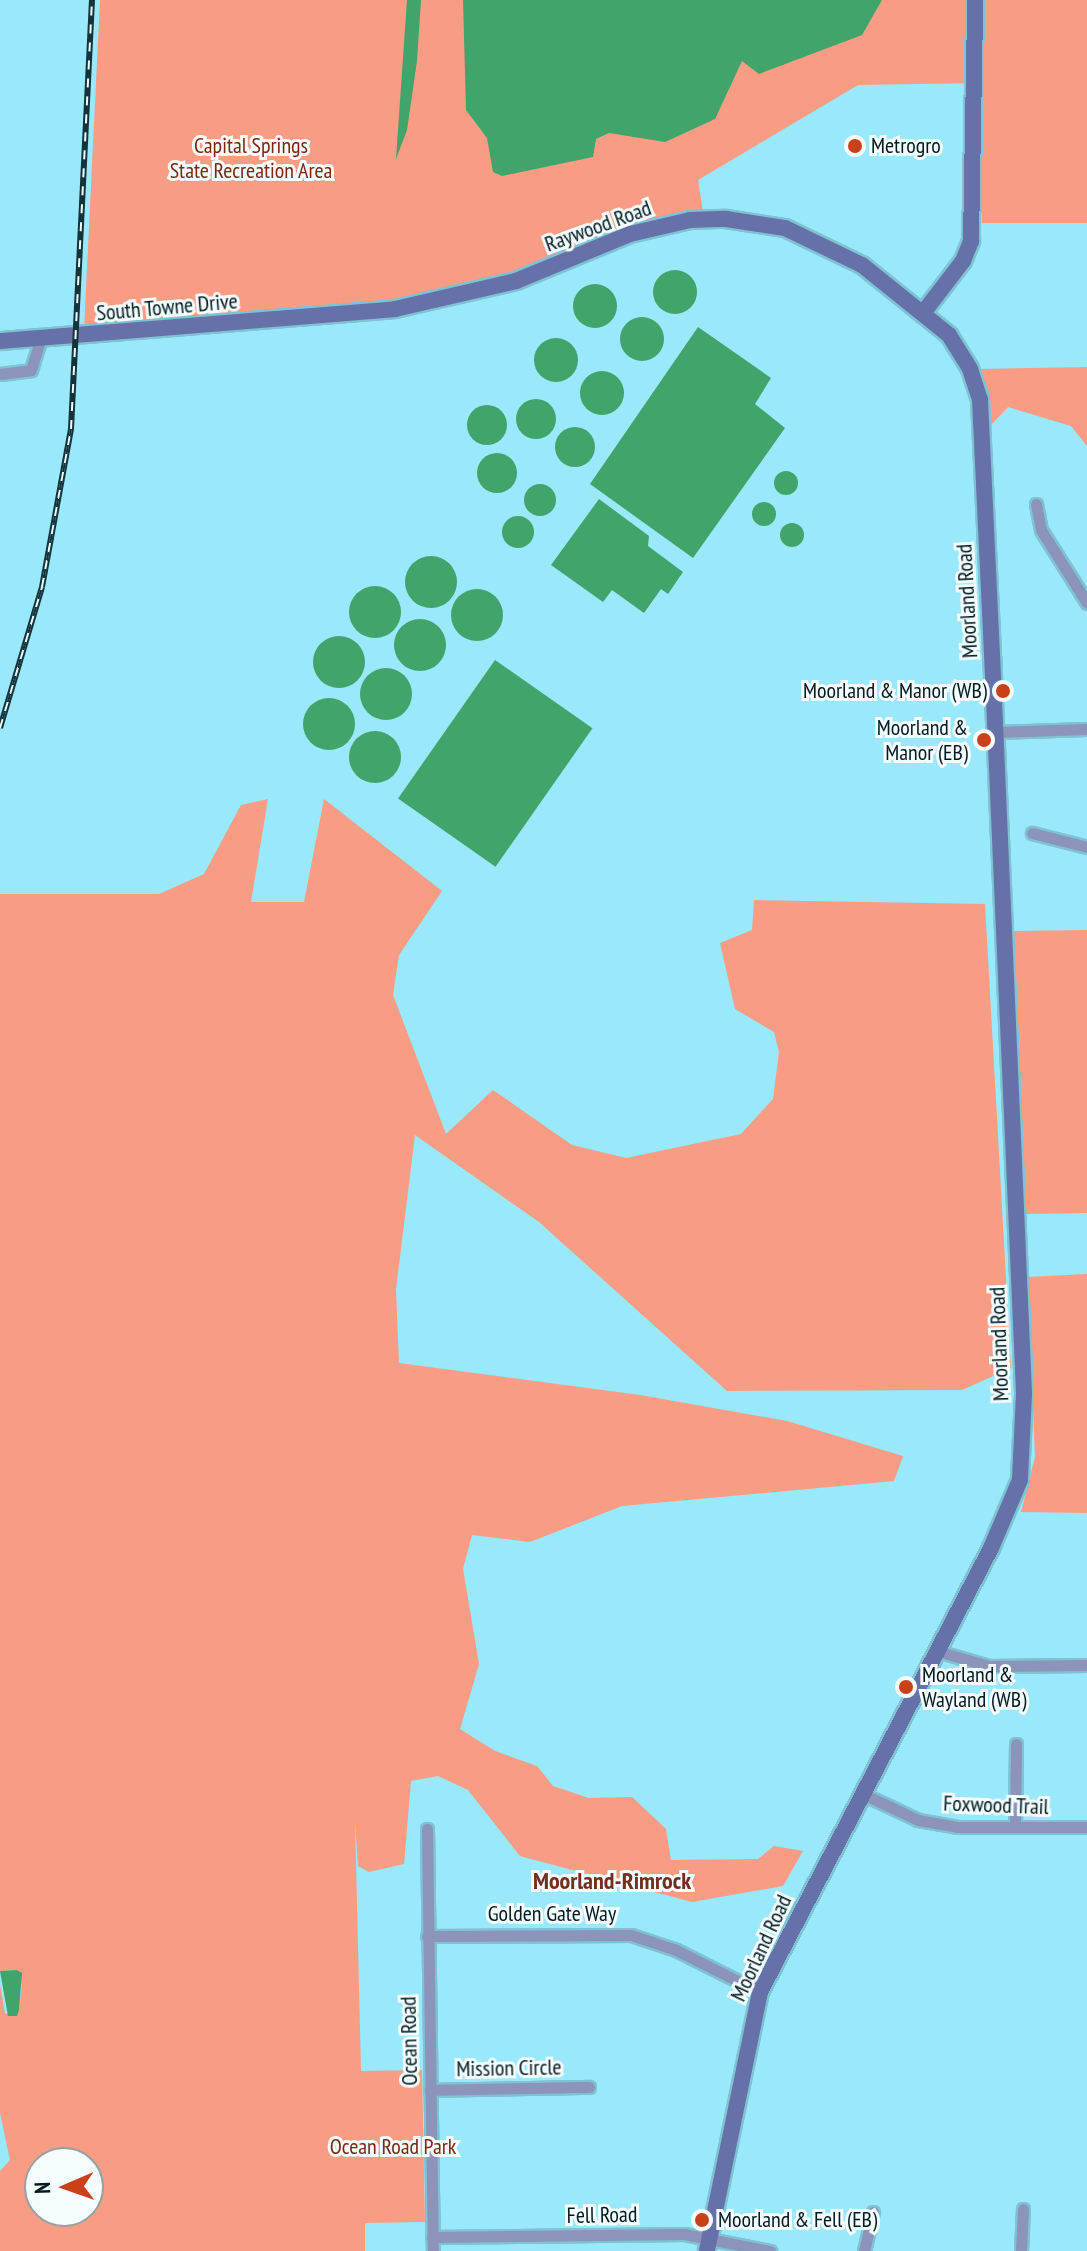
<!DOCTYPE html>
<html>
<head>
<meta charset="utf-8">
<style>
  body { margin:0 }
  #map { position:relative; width:1087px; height:2251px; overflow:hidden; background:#99e8fb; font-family:"PT Sans Narrow",sans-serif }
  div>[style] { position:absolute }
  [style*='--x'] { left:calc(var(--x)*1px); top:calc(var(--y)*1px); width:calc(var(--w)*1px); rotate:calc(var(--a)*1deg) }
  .green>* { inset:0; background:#f89c84 }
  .water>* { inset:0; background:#40a46b; transform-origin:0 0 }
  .round { border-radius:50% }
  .roads { filter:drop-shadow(2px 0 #7ec3d4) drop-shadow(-2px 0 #7ec3d4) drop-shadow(0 2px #7ec3d4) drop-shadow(0 -2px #7ec3d4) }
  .street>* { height:11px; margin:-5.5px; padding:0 5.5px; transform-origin:5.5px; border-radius:5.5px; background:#8c94ba }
  .secondary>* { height:16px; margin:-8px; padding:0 8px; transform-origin:8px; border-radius:8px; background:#6771a9 }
  .rail>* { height:6px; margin-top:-3px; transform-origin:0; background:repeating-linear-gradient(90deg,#f4fcfe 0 9px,#14333b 0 18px); box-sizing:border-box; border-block:2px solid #14333b }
  .dots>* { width:22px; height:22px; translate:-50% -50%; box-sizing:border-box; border:4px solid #f4fcfe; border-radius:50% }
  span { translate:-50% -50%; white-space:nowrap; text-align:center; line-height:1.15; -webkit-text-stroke:6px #f4fcfe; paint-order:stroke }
  .park-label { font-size:22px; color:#7d250d }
  .poi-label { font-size:22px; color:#021a20 }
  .left { translate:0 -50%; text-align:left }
  .right { translate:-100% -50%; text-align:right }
  .street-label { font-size:22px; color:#021a20 }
  .neighbourhood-label { font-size:24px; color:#732f1e; font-weight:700 }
  .north { position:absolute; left:24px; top:2147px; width:80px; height:80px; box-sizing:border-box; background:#f4fcfe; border:2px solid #93a2a5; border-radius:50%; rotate:268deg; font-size:22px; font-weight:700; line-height:32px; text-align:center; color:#021a20 }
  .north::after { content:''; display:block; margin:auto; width:28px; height:36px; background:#c9401a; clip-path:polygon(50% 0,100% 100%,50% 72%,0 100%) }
</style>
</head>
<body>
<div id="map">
  <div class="green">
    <i style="clip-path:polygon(100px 0,1087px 0,1087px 223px,982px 223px,978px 83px,858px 85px,698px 180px,703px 212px,629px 226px,523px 272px,415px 299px,84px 330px)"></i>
    <i style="clip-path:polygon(1087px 367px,1087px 446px,1071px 426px,1008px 407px,991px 425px,980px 369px)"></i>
    <i style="clip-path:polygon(evenodd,268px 799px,251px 902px,304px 902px,324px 799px,442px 891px,399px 955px,393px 995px,446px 1134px,493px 1090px,572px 1145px,626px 1158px,741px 1134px,773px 1099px,779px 1052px,774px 1032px,735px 1009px,720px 943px,752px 930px,754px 900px,985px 904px,1011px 1368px,962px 1390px,727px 1391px,539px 1222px,415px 1135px,396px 1289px,399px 1363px,640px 1395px,787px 1421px,903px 1456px,894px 1481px,622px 1506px,530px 1542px,472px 1535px,463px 1569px,479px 1664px,460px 1729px,495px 1751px,537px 1766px,553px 1786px,589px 1798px,632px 1797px,666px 1829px,671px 1860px,758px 1859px,774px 1846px,803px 1851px,783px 1886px,692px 1902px,520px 1856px,468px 1790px,438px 1776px,411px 1781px,404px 1864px,369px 1872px,358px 1866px,355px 1821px,361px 2071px,422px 2070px,425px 2222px,365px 2223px,365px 2251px,0 2251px,0 2171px,10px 2160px,0 2113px,0 1985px,5px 2014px,19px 2010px,22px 1985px,17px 1970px,0 1971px,0 894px,159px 894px,204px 874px,241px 805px,268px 799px,40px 2163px,88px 2163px,88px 2211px,40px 2211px,40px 2163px)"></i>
    <i style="clip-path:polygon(1087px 930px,1087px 1213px,1026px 1214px,1014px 931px)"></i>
    <i style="clip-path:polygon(1087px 1274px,1087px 1513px,1021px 1512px,1035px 1457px,1028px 1277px)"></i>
  </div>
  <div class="water">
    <i style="clip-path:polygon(407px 0,421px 0,417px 61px,407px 130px,396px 159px)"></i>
    <i style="clip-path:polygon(463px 0,882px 0,862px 35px,759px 74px,742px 61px,715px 119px,665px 142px,609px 133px,596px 139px,593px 157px,502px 176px,493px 172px,487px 138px,466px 110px)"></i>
    <i class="round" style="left:653px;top:270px;width:44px;height:44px"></i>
    <i class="round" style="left:573px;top:284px;width:44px;height:44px"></i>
    <i class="round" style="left:620px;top:317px;width:44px;height:44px"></i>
    <i style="clip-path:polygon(698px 327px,771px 378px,755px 404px,785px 428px,693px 558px,590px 484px)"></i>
    <i class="round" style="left:534px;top:338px;width:44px;height:44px"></i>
    <i class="round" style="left:580px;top:371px;width:44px;height:44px"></i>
    <i class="round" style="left:516px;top:399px;width:40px;height:40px"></i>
    <i class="round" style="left:467px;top:405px;width:40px;height:40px"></i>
    <i class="round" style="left:555px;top:427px;width:40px;height:40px"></i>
    <i class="round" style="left:477px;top:453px;width:40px;height:40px"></i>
    <i class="round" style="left:774px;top:471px;width:24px;height:24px"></i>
    <i class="round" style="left:524px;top:484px;width:32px;height:32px"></i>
    <i style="clip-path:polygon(599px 499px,649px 536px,648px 546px,683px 572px,668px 594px,661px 589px,644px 613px,612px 590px,603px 602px,551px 565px)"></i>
    <i class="round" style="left:752px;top:502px;width:24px;height:24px"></i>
    <i class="round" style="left:502px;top:516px;width:32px;height:32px"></i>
    <i class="round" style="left:780px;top:523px;width:24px;height:24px"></i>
    <i class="round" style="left:405px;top:556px;width:52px;height:52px"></i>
    <i class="round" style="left:349px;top:586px;width:52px;height:52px"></i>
    <i class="round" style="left:451px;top:589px;width:52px;height:52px"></i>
    <i class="round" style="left:394px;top:619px;width:52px;height:52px"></i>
    <i class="round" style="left:313px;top:636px;width:52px;height:52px"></i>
    <i style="left:495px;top:660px;width:119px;height:169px;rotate:35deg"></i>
    <i class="round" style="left:360px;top:668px;width:52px;height:52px"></i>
    <i class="round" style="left:303px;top:698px;width:52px;height:52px"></i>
    <i class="round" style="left:349px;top:731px;width:52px;height:52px"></i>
    <i style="clip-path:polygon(17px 1970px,22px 1973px,19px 2010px,17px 2016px,8px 2016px,0 1971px)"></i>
  </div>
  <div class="roads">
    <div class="street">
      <i style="--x:0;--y:374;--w:31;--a:-7"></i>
      <i style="--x:31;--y:370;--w:31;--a:-73"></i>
      <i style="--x:1036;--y:504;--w:26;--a:79"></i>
      <i style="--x:1041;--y:530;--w:86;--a:57.8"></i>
      <i style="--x:995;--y:732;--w:92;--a:-1.9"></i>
      <i style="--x:1032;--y:833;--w:57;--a:14.3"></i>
      <i style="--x:937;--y:1651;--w:54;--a:16.1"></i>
      <i style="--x:989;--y:1666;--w:98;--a:-0.6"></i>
      <i style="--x:863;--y:1794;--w:61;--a:25.3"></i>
      <i style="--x:918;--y:1820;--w:40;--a:10"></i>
      <i style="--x:957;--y:1827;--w:130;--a:0"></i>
      <i style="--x:1015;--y:1827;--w:83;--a:-89.3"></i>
      <i style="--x:427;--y:1829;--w:422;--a:89.2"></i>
      <i style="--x:427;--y:1936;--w:204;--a:-0.3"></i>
      <i style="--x:631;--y:1935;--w:47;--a:18.4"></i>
      <i style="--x:676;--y:1950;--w:94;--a:26.6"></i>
      <i style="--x:430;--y:2090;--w:159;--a:-1.1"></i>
      <i style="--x:432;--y:2237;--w:252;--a:-0.7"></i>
      <i style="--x:684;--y:2234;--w:88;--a:11.2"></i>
      <i style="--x:864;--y:2251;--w:40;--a:-77"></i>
      <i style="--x:1021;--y:2251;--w:42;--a:-87.3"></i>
    </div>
    <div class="secondary">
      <i style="--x:923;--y:313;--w:66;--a:-52.4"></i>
      <i style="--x:963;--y:261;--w:22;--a:-68"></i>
      <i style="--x:971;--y:241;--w:241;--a:-89"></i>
      <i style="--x:0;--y:341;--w:396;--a:-4.6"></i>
      <i style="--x:395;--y:309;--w:124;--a:-13"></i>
      <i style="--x:516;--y:281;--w:123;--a:-22.4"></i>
      <i style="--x:630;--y:234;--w:62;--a:-13.1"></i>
      <i style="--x:690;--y:220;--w:36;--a:-2"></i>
      <i style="--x:726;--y:219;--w:60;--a:8.7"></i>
      <i style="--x:785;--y:228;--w:85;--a:25.7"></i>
      <i style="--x:862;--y:265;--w:112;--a:38.8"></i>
      <i style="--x:949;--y:335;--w:40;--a:58"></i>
      <i style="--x:970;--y:369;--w:33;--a:72"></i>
      <i style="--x:980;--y:400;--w:300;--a:87.3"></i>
      <i style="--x:994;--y:700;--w:695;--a:87.52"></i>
      <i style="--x:1024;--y:1394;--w:86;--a:92.7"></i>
      <i style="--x:1020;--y:1480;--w:74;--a:113.1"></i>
      <i style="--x:991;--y:1548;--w:500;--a:117.49"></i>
      <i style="--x:760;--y:1992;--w:264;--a:101.6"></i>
    </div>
  </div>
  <div class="rail">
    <i style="--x:0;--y:728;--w:147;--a:-73.4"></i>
    <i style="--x:42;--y:587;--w:161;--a:-79.6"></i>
    <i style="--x:71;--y:429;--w:430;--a:-87.2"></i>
  </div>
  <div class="dots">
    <i style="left:855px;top:146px;background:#c9401a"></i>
    <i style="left:1003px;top:691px;background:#c9401a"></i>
    <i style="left:984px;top:740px;background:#c9401a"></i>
    <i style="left:906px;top:1687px;background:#c9401a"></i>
    <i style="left:702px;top:2220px;background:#c9401a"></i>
  </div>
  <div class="park-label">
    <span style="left:251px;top:158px">Capital Springs<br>State Recreation Area</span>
    <span style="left:393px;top:2147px">Ocean Road Park</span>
  </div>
  <div class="poi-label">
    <span class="left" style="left:871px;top:146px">Metrogro</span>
    <span class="right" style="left:987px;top:691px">Moorland &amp; Manor (WB)</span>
    <span class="right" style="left:968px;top:740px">Moorland &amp;<br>Manor (EB)</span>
    <span class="left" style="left:922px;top:1687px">Moorland &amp;<br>Wayland (WB)</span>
    <span class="left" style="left:718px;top:2220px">Moorland &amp; Fell (EB)</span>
  </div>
  <div class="street-label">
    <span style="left:598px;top:226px;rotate:-20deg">Raywood Road</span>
    <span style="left:167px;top:307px;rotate:-5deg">South Towne Drive</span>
    <span style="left:967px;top:601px;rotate:-93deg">Moorland Road</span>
    <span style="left:999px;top:1344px;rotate:-92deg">Moorland Road</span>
    <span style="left:996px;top:1805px;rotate:2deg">Foxwood Trail</span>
    <span style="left:552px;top:1914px">Golden Gate Way</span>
    <span style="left:761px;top:1948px;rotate:-65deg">Moorland Road</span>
    <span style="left:409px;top:2041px;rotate:-91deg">Ocean Road</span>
    <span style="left:509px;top:2068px;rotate:-1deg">Mission Circle</span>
    <span style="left:602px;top:2215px;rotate:-1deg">Fell Road</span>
  </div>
  <div class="neighbourhood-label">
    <span style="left:612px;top:1881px">Moorland-Rimrock</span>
  </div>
  <div class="north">N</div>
</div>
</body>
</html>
